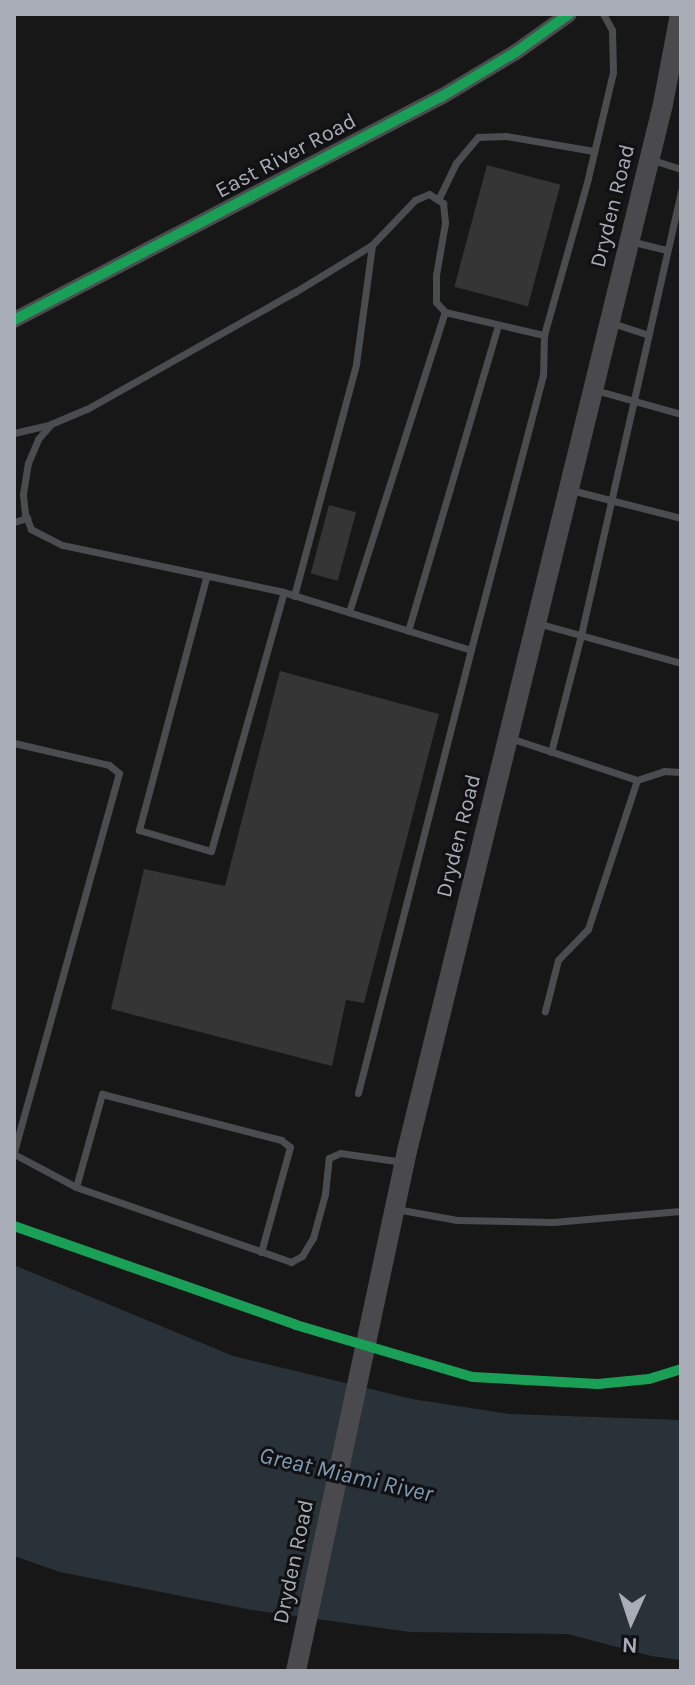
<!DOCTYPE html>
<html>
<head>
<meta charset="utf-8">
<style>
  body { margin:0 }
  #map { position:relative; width:695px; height:1685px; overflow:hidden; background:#171717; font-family:Karla,sans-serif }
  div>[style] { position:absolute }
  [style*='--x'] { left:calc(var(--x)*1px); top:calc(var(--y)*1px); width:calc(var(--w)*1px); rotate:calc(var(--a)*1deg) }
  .water>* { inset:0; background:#2a3239 }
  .building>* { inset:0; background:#353536; transform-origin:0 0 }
  .service>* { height:7px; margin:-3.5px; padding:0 3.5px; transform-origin:3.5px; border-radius:3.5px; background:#4b4c50 }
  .tertiary>* { height:16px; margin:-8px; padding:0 8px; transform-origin:8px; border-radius:8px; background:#4b4c50 }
  .secondary>* { height:20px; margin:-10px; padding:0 10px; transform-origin:10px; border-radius:10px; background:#4a4a4e }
  .cycleway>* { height:10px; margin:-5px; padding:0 5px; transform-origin:5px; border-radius:5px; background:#1a9f57 }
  span { translate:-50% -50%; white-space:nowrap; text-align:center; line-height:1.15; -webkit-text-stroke:6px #111113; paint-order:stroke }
  .street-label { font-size:22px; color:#a8adb8 }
  .water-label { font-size:24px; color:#7f9bb3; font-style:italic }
  .frame { position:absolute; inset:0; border:16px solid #a8adb8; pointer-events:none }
  .north { position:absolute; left:591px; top:1581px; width:80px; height:80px; -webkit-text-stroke:6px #111113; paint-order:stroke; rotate:183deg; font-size:22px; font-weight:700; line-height:32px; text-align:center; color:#a8adb8 }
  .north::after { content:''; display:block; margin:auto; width:28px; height:36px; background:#a8adb8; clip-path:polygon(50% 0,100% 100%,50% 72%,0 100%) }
</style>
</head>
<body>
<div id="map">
  <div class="water">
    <i style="clip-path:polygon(14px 1265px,233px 1356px,412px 1399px,509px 1414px,681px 1420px,681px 1660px,651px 1656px,568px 1634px,410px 1632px,252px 1610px,60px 1572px,14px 1556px)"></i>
  </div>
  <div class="building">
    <i style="left:487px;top:165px;width:76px;height:126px;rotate:15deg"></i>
    <i style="left:329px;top:505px;width:28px;height:71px;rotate:15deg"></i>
    <i style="clip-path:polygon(280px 671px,439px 714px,364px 1003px,346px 1000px,332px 1066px,111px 1009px,144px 869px,225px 886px)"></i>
  </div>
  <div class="service">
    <i style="--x:653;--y:160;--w:29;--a:18"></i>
    <i style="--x:438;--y:200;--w:41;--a:-64.1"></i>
    <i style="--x:456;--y:163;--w:34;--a:-50"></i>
    <i style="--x:478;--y:137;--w:28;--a:-2"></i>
    <i style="--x:506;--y:136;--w:89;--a:9.7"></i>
    <i style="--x:630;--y:241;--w:38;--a:14"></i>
    <i style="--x:612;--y:323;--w:38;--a:18"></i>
    <i style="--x:544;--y:335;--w:40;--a:91.4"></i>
    <i style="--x:543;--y:375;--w:284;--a:104.7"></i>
    <i style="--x:471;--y:650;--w:196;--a:-162.8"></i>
    <i style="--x:284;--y:592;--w:227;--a:-168"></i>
    <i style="--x:62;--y:545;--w:35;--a:-153"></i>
    <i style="--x:31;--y:529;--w:16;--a:-112"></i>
    <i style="--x:25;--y:514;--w:20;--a:-96"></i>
    <i style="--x:23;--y:494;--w:31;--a:-81"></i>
    <i style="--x:28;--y:463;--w:26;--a:-67"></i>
    <i style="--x:38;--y:439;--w:20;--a:-49"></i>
    <i style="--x:51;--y:424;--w:39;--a:-23"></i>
    <i style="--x:87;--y:409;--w:239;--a:-29.4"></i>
    <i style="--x:295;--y:292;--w:90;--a:-31.4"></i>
    <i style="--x:372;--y:245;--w:62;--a:-46.3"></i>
    <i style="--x:415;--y:200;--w:15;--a:-23"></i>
    <i style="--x:429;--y:194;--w:17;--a:33"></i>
    <i style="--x:443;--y:203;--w:20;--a:84"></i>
    <i style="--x:445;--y:223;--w:53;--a:99.8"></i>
    <i style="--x:436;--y:275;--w:27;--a:90"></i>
    <i style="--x:436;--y:302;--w:13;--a:48"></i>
    <i style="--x:445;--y:312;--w:102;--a:13.1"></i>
    <i style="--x:544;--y:335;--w:163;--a:-74.3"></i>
    <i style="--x:588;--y:178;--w:109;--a:-76.7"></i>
    <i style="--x:613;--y:72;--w:42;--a:-91.4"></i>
    <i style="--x:612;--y:30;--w:18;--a:-119"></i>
    <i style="--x:595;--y:390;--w:89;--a:15.6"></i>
    <i style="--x:14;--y:433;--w:36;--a:-13"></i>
    <i style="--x:571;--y:490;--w:114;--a:14.3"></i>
    <i style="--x:14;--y:522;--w:14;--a:-17"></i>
    <i style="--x:206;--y:578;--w:261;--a:104.9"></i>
    <i style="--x:139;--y:830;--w:75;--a:16.3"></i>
    <i style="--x:211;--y:851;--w:269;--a:-74.3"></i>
    <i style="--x:294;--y:596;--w:240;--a:-75"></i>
    <i style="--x:356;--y:364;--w:120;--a:-82.3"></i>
    <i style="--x:349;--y:612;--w:315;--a:-72.3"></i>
    <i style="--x:537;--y:623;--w:149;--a:15.5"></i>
    <i style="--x:408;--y:631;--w:318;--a:-73.6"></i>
    <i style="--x:510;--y:738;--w:134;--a:18.3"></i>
    <i style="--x:637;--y:780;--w:157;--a:108.2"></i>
    <i style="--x:588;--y:929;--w:43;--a:134.1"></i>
    <i style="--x:558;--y:960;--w:53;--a:104.3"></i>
    <i style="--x:14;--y:743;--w:98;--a:13"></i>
    <i style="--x:109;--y:765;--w:13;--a:39"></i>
    <i style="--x:119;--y:773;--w:392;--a:105.5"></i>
    <i style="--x:551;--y:752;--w:121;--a:-75.6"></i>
    <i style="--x:581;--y:635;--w:456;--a:-77.3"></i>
    <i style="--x:637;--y:780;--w:28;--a:-18"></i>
    <i style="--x:664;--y:771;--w:17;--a:3"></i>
    <i style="--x:358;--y:1093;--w:457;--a:-75.7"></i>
    <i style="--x:14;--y:1154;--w:70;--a:28"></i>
    <i style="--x:76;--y:1187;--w:228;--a:19.2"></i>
    <i style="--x:291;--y:1262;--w:13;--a:-29"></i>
    <i style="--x:302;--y:1256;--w:21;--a:-59"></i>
    <i style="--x:313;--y:1238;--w:46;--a:-74.7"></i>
    <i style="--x:325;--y:1194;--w:36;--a:-84"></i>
    <i style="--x:329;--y:1158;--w:12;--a:-24"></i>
    <i style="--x:340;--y:1153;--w:64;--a:8.1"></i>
    <i style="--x:76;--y:1187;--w:97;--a:-74.4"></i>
    <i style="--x:102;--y:1094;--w:185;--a:14.4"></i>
    <i style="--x:281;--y:1140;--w:11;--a:38"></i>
    <i style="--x:290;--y:1147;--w:109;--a:105.4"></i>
    <i style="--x:396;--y:1209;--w:62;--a:10.2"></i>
    <i style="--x:457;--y:1220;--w:96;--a:1.2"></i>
    <i style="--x:553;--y:1222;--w:128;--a:-4.9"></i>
  </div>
  <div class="tertiary">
    <i style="--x:14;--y:320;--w:482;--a:-27.6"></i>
    <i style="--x:441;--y:97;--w:87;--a:-31"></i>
    <i style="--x:516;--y:52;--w:65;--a:-35.6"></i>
  </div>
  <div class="secondary">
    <i style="--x:296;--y:1671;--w:532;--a:-77.95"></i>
    <i style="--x:407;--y:1151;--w:1078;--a:-76.26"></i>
    <i style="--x:663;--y:104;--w:92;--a:-79.3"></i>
  </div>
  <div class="cycleway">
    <i style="--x:14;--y:320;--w:482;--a:-27.6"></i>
    <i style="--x:441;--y:97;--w:87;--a:-31"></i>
    <i style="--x:516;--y:52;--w:65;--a:-35.6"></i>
    <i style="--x:14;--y:1226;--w:299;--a:19.3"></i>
    <i style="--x:296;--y:1325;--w:184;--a:16.4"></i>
    <i style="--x:473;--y:1377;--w:125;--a:3.2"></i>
    <i style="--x:598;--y:1384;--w:51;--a:-5.6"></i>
    <i style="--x:649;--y:1379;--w:34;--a:-17"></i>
  </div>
  <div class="street-label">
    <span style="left:286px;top:156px;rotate:-28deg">East River Road</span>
    <span style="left:613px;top:206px;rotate:-76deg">Dryden Road</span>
    <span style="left:459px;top:836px;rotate:-76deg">Dryden Road</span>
    <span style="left:294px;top:1562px;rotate:-78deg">Dryden Road</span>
  </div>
  <div class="water-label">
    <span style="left:346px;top:1475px;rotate:13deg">Great Miami River</span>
  </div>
  <div class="frame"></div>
  <div class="north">N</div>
</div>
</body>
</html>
